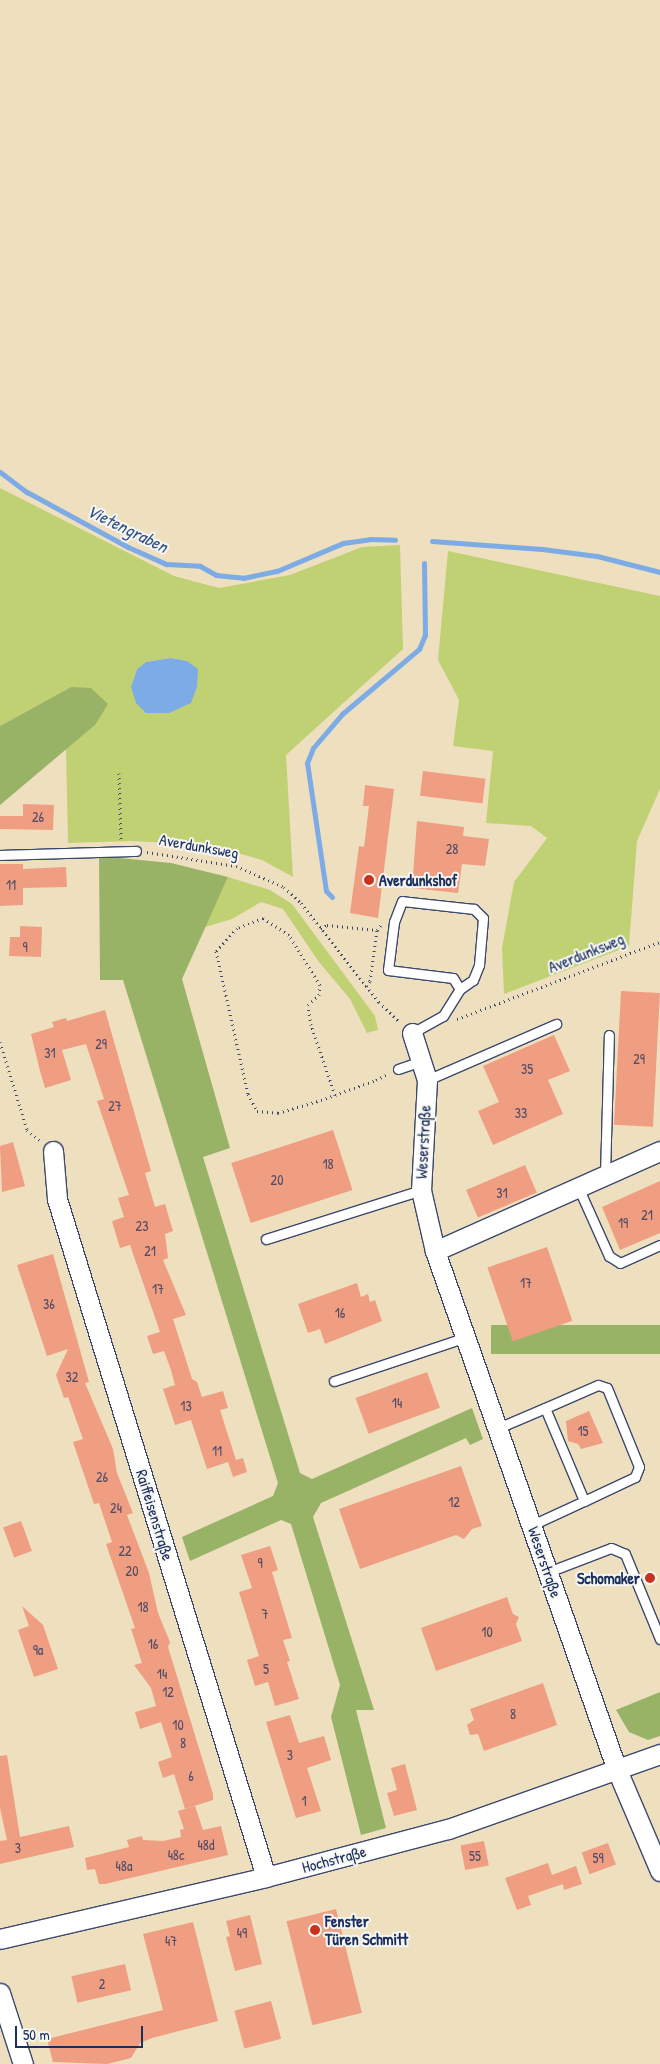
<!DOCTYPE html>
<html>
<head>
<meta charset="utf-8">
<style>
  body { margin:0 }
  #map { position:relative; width:660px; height:2064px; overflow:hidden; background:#eedfbf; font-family:"Patrick Hand",sans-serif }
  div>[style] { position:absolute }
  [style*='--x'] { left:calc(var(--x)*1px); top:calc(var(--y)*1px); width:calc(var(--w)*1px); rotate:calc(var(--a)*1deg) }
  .green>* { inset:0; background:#c0d174 }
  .forest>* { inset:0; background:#98b366; transform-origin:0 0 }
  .water>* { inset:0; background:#7dabe6 }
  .stream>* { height:5px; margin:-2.5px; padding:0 2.5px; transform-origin:2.5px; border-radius:2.5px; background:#7dabe6 }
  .building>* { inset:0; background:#ef9e81; transform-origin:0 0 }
  .path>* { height:3px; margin-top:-1.5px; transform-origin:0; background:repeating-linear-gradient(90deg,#3b496d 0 1px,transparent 0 5px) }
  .roads { filter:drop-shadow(1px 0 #3b496d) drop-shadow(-1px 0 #3b496d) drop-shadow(0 1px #3b496d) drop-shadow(0 -1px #3b496d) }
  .lane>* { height:9px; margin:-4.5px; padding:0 4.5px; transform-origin:4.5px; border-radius:4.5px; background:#fff }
  .street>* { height:19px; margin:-9.5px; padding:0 9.5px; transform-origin:9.5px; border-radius:9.5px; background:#fff }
  .dots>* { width:14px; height:14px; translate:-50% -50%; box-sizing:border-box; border:2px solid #f6f6f2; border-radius:50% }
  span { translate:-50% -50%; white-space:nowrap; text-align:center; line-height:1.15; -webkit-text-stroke:4px #f6f6f2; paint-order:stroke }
  .number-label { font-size:14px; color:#504b67 }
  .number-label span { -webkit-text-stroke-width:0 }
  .street-label { font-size:16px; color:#1b2f5e }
  .poi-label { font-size:16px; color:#1b2f5e; font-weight:700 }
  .left { translate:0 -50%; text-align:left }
  .right { translate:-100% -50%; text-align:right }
  .water-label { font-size:18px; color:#385487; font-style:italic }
  .scale { position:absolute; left:15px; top:2026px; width:128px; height:22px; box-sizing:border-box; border:2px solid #1b2f5e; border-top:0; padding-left:6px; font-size:15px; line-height:18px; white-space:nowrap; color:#1b2f5e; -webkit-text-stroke:4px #f6f6f2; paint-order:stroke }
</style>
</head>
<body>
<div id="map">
  <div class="green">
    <i style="clip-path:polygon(evenodd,0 488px,174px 576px,219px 588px,290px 575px,362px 547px,400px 545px,403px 649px,286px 755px,293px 877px,262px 860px,209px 845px,131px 841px,68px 843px,66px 749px,95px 725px,71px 687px,0 726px,0 488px,171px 658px,187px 661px,156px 712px,146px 712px,131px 687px,137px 669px,146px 662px,171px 658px)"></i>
    <i style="clip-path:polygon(448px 551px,660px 596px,660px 789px,637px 841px,629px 946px,504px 994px,502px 948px,514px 882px,547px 838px,531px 826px,486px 823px,493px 751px,453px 746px,459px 700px,438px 660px)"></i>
    <i style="clip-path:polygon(228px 877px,270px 890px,292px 904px,375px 1016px,378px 1030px,367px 1033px,350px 999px,319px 962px,283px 909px,261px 902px,232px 919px,205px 927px)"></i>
  </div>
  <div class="forest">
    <i style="clip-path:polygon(71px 687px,91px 688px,108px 704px,95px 725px,0 805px,0 726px)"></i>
    <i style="clip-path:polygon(99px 856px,171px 863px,228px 877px,182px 979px,230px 1148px,203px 1157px,300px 1473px,312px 1479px,472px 1408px,483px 1439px,470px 1445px,466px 1438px,321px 1503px,313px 1517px,374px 1710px,356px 1710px,386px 1828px,361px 1835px,331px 1717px,340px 1685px,291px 1524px,281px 1520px,190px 1561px,182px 1537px,273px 1496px,278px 1483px,123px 980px,100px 980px)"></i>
    <i style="left:660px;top:1325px;width:29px;height:169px;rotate:90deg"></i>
    <i style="clip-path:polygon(660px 1692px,660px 1736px,648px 1740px,629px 1732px,616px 1710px)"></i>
  </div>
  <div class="water">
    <i style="clip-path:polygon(171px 658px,187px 661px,198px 669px,197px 687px,191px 703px,169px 713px,146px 713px,136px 703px,131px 687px,137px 669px,146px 662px)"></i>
  </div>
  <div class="stream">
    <i style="--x:0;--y:472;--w:34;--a:37"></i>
    <i style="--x:27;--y:492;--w:115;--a:28.6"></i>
    <i style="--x:128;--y:547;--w:42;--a:24.1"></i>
    <i style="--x:166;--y:564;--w:34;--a:3"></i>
    <i style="--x:200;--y:566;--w:18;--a:29"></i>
    <i style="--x:216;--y:575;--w:27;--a:6"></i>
    <i style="--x:243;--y:578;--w:35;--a:-12"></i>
    <i style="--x:277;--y:571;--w:72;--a:-23"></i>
    <i style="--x:343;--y:543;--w:27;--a:-8"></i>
    <i style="--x:370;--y:539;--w:25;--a:2"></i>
    <i style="--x:432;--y:541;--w:110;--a:4.2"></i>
    <i style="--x:542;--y:549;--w:55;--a:7.3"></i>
    <i style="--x:597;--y:556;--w:65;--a:14.3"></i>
    <i style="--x:332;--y:897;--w:8;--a:-135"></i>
    <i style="--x:326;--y:891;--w:129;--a:-98.4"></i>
    <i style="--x:307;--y:763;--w:16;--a:-68"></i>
    <i style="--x:313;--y:748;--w:45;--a:-49.5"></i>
    <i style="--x:342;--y:714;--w:101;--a:-40.2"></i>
    <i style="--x:419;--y:649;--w:15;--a:-67"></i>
    <i style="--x:425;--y:635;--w:72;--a:-90.8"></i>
  </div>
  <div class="building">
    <i style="left:423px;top:771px;width:63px;height:25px;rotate:7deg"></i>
    <i style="clip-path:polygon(365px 785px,394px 789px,378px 918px,350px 913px,359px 846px,364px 847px,369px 806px,363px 806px)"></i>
    <i style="clip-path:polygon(23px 804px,54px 805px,53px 830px,0 829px,0 816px,23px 816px)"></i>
    <i style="clip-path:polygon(417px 821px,464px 827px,463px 836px,489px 839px,485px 866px,462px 864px,458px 893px,412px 888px)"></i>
    <i style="clip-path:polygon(0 864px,23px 864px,23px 869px,66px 867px,67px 887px,23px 888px,23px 905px,0 906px)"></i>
    <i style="clip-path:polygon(20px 926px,42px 927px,41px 957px,9px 956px,10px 937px,20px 937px)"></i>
    <i style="left:621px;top:991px;width:39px;height:134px;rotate:3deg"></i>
    <i style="clip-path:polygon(105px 1010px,151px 1171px,145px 1173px,155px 1207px,165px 1204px,173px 1231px,165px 1234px,168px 1258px,163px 1260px,186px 1315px,173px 1319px,192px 1379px,197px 1382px,202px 1397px,223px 1391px,228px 1408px,220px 1410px,236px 1460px,243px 1458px,247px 1472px,233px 1477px,228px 1462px,207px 1469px,191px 1420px,175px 1425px,163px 1389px,175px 1385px,171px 1370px,164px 1351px,153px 1354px,147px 1336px,160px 1332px,130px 1245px,120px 1248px,112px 1221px,124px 1217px,118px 1198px,129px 1195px,97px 1101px,104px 1099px,86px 1044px,62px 1050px,71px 1080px,45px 1088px,40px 1071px,31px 1034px,54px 1027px,52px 1022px,66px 1018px,67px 1021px)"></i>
    <i style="clip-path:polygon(554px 1035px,570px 1071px,548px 1080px,563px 1114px,493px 1145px,478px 1111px,499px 1102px,483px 1066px)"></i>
    <i style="left:333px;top:1130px;width:63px;height:107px;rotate:72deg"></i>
    <i style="clip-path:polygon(13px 1142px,25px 1186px,2px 1192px,0 1146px)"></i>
    <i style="left:525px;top:1165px;width:30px;height:64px;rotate:67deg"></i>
    <i style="clip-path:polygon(660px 1181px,660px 1233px,620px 1250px,602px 1207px)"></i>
    <i style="left:547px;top:1247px;width:78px;height:63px;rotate:71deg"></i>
    <i style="clip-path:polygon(53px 1254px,89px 1382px,85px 1383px,113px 1449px,117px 1473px,133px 1513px,127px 1515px,149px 1573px,158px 1613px,170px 1642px,168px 1647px,213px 1794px,213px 1800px,185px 1809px,174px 1774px,163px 1778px,158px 1762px,172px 1757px,161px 1722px,140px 1729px,135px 1712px,156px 1706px,151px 1688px,134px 1665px,142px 1663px,131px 1629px,135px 1628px,106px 1544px,112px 1542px,99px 1503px,94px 1504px,73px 1442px,83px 1439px,68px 1397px,64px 1398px,56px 1375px,68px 1349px,47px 1356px,17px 1265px)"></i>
    <i style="clip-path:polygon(357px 1283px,361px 1297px,368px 1294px,370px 1302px,375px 1300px,382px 1321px,325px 1344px,320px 1329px,308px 1333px,298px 1304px)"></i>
    <i style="left:427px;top:1372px;width:38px;height:76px;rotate:70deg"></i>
    <i style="clip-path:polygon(589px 1411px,603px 1443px,581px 1449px,578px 1444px,568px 1441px,566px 1421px)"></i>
    <i style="clip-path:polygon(461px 1466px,482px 1526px,472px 1529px,464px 1539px,456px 1535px,360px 1569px,339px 1509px)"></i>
    <i style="left:21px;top:1521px;width:32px;height:19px;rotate:70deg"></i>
    <i style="clip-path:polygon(270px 1546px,278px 1570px,272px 1572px,292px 1638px,283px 1640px,290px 1661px,287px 1662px,299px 1699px,275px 1706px,268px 1682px,255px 1686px,247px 1660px,259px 1656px,239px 1592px,252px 1588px,241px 1555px)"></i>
    <i style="clip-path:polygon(507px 1597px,513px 1614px,519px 1617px,516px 1624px,522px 1641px,436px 1671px,421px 1628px)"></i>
    <i style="clip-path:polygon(22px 1606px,43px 1625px,58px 1669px,34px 1677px,18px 1630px,29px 1626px)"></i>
    <i style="clip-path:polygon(543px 1683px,557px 1725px,484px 1751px,478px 1734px,470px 1735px,467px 1725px,474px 1720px,470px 1709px)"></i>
    <i style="clip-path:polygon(290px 1715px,299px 1743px,324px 1736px,331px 1760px,307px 1768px,321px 1811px,296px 1818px,266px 1722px)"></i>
    <i style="clip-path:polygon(7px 1755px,20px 1837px,69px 1826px,74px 1847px,0 1864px,0 1841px,7px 1840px,0 1808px,0 1756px)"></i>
    <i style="clip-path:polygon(405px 1764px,417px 1810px,394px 1816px,387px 1793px,397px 1790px,391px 1768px)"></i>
    <i style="clip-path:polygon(195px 1806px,203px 1830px,221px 1826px,228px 1855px,105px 1884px,99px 1884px,95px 1869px,87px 1870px,85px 1858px,129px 1847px,127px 1840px,142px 1836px,143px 1840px,163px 1841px,181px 1837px,180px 1830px,184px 1829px,178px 1811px)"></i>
    <i style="left:484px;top:1841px;width:25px;height:24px;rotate:79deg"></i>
    <i style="left:608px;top:1843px;width:23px;height:28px;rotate:70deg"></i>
    <i style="clip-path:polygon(548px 1863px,552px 1875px,576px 1866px,582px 1884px,564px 1890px,563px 1884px,528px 1896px,531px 1905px,517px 1910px,505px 1878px)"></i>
    <i style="left:336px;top:1909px;width:107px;height:51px;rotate:76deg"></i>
    <i style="clip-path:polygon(250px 1915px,262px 1964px,235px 1971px,226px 1937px,230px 1936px,226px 1921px)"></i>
    <i style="clip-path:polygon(193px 1922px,218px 2021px,152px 2038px,140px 2043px,131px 2058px,107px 2064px,53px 2062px,47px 2039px,163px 2010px,143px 1934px)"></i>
    <i style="left:125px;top:1964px;width:27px;height:55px;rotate:77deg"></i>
    <i style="left:271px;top:2001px;width:39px;height:38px;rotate:75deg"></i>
  </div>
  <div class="path">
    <i style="--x:119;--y:773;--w:67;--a:88.3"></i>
    <i style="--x:147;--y:852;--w:90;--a:8.9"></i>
    <i style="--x:236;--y:866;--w:52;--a:23.6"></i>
    <i style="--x:284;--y:887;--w:23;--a:43"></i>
    <i style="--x:301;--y:903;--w:126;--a:51.8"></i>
    <i style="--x:379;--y:1002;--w:29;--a:44"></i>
    <i style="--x:321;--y:929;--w:7;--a:-34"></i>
    <i style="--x:327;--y:925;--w:50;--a:5.7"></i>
    <i style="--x:377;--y:930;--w:6;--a:-51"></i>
    <i style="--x:366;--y:986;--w:6;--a:-51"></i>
    <i style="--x:370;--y:981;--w:51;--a:-82.2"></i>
    <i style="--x:457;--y:1019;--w:217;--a:-20.8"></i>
    <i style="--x:0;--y:1042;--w:92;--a:72.9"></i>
    <i style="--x:27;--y:1130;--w:18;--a:38"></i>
    <i style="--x:335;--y:1095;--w:74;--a:-108.9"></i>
    <i style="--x:311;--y:1025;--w:20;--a:-99"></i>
    <i style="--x:308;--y:1005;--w:15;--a:-42"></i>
    <i style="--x:319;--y:995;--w:10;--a:-84"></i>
    <i style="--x:320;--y:985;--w:59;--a:-121.8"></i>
    <i style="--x:289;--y:935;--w:31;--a:-147"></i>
    <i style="--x:263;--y:918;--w:28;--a:159"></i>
    <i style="--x:237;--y:928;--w:31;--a:132"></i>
    <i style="--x:216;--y:951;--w:147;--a:77.4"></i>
    <i style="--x:248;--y:1094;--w:19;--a:62"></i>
    <i style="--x:257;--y:1111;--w:21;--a:5"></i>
    <i style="--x:278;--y:1113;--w:45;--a:-16.8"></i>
    <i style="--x:321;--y:1100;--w:59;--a:-20"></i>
    <i style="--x:376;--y:1080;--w:13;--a:-27"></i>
  </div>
  <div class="roads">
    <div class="lane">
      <i style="--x:0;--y:855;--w:136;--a:-1.7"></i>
      <i style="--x:412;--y:1033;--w:35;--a:-29"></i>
      <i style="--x:443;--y:1016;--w:32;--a:-58"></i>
      <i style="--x:460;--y:989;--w:16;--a:-35"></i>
      <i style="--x:473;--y:980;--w:16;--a:-68"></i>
      <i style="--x:479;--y:965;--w:47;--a:-85.1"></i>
      <i style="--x:483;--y:918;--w:13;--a:-135"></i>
      <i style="--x:474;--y:909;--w:72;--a:-173.7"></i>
      <i style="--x:402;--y:901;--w:22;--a:111"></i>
      <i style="--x:394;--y:922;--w:48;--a:97.1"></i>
      <i style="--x:388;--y:970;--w:65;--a:7"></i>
      <i style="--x:453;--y:978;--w:13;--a:58"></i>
      <i style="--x:398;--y:1069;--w:24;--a:-19"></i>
      <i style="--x:427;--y:1080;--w:141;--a:-23.5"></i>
      <i style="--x:605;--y:1175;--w:140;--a:-88.4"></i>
      <i style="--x:578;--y:1187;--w:76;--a:65.8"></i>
      <i style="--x:609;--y:1256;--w:13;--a:32"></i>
      <i style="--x:620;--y:1263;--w:44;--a:-24.2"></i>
      <i style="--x:266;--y:1239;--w:163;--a:-17.5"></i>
      <i style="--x:334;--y:1381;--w:139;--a:-18.4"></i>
      <i style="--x:545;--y:1408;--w:58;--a:-23.5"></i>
      <i style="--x:598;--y:1385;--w:9;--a:18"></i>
      <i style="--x:607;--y:1388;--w:85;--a:67.9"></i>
      <i style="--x:639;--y:1467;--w:11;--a:112"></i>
      <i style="--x:635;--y:1477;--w:56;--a:154.8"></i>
      <i style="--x:498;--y:1428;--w:51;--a:-23.1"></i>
      <i style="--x:545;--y:1408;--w:101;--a:67.2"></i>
      <i style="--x:584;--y:1501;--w:57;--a:155.2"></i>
      <i style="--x:548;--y:1572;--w:67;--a:-20.9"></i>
      <i style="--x:611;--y:1548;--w:15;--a:23"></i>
      <i style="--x:625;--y:1554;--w:92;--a:67.6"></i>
    </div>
    <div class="street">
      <i style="--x:412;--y:1033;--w:49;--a:72.3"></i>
      <i style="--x:427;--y:1080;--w:110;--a:93.1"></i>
      <i style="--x:421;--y:1190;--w:63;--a:77.1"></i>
      <i style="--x:435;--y:1251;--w:550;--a:70.68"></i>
      <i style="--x:617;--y:1770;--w:110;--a:66.9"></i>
      <i style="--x:53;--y:1151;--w:48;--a:85.2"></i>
      <i style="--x:57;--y:1199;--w:709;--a:72.87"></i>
      <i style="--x:435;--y:1251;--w:246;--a:-24"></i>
      <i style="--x:0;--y:1939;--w:273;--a:-13.1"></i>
      <i style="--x:266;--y:1877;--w:188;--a:-14.8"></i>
      <i style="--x:448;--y:1829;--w:225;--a:-19.5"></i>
      <i style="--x:0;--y:1993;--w:75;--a:72.1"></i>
    </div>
  </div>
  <div class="dots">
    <i style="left:369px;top:880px;background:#c8321e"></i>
    <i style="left:650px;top:1578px;background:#c8321e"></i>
    <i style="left:315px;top:1930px;background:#c8321e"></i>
  </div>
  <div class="number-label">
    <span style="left:38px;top:817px">26</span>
    <span style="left:452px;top:849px">28</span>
    <span style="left:11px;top:885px">11</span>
    <span style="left:25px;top:947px">9</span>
    <span style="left:101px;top:1044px">29</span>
    <span style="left:50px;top:1053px">31</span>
    <span style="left:639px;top:1059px">29</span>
    <span style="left:527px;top:1069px">35</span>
    <span style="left:115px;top:1106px">27</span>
    <span style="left:521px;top:1113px">33</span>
    <span style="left:328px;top:1164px">18</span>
    <span style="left:277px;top:1180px">20</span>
    <span style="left:502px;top:1193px">31</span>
    <span style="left:647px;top:1215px">21</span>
    <span style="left:623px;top:1223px">19</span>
    <span style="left:142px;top:1226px">23</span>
    <span style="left:150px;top:1251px">21</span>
    <span style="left:526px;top:1283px">17</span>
    <span style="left:158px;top:1289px">17</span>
    <span style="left:49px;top:1304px">36</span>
    <span style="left:340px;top:1313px">16</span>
    <span style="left:72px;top:1377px">32</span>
    <span style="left:397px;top:1403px">14</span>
    <span style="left:186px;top:1406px">13</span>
    <span style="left:583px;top:1431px">15</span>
    <span style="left:217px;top:1451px">11</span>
    <span style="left:102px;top:1477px">26</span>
    <span style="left:454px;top:1502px">12</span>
    <span style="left:116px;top:1508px">24</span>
    <span style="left:125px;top:1551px">22</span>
    <span style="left:260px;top:1563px">9</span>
    <span style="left:132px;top:1571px">20</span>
    <span style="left:143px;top:1607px">18</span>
    <span style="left:265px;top:1614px">7</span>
    <span style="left:487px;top:1632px">10</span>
    <span style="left:153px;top:1644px">16</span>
    <span style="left:38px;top:1650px">9a</span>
    <span style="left:266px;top:1669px">5</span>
    <span style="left:162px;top:1674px">14</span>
    <span style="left:168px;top:1692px">12</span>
    <span style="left:513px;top:1714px">8</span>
    <span style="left:178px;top:1725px">10</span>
    <span style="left:183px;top:1743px">8</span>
    <span style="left:290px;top:1755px">3</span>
    <span style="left:191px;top:1776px">6</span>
    <span style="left:304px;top:1801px">1</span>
    <span style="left:206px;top:1845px">48d</span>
    <span style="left:18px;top:1848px">3</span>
    <span style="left:176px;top:1855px">48c</span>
    <span style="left:475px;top:1856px">55</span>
    <span style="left:598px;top:1858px">59</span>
    <span style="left:124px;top:1866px">48a</span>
    <span style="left:242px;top:1933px">49</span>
    <span style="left:171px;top:1941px">47</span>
    <span style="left:102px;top:1984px">2</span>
  </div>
  <div class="street-label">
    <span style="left:199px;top:846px;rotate:10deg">Averdunksweg</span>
    <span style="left:586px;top:953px;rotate:-22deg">Averdunksweg</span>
    <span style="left:423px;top:1142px;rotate:-87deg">Weserstraße</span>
    <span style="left:155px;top:1515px;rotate:73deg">Raiffeisenstraße</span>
    <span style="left:545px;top:1562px;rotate:71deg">Weserstraße</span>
    <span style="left:334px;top:1859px;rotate:-15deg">Hochstraße</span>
  </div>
  <div class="poi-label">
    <span class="left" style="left:379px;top:880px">Averdunkshof</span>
    <span class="right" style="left:640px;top:1578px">Schomaker</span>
    <span class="left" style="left:325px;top:1930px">Fenster<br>Türen Schmitt</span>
  </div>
  <div class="water-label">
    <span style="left:127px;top:529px;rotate:26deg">Vietengraben</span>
  </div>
  <div class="scale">50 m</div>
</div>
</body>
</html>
